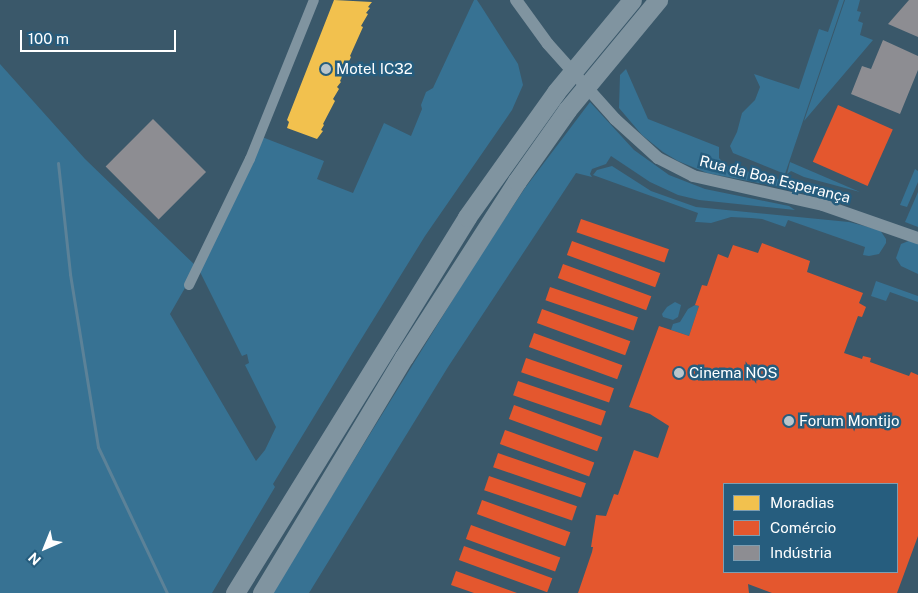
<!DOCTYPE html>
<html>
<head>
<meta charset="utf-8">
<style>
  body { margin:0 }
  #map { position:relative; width:918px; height:593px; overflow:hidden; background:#3a586a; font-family:"Public Sans",sans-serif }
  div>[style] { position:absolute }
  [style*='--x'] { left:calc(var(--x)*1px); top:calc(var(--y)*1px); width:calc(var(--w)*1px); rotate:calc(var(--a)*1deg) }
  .green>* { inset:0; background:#377293 }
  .homes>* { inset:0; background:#f2c14e }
  .shops>* { inset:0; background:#e4572e; transform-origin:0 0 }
  .industry>* { inset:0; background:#8d8d92; transform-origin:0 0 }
  .stream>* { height:3px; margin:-1.5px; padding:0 1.5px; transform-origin:1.5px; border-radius:1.5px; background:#5c8298 }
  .minor>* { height:10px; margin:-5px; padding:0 5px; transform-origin:5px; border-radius:5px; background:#8094a0 }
  .tertiary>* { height:12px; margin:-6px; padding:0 6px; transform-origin:6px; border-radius:6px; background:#8094a0 }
  .motorway>* { height:19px; margin:-9.5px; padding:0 9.5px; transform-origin:9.5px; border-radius:9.5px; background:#8094a0 }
  .tertiary-bridge>* { height:12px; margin:-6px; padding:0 6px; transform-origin:6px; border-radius:6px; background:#8094a0 }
  .dots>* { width:14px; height:14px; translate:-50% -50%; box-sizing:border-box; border:2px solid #265d7e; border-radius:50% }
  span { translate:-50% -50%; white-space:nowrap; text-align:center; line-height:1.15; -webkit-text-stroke:5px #265d7e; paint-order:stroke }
  .poi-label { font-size:15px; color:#fff }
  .left { translate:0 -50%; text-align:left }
  .street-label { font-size:15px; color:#fff }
  .legend { position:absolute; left:723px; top:483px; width:175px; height:90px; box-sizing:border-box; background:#265d7e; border:1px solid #7d9eb2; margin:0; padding:6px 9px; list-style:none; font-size:15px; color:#fff }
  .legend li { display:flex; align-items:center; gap:10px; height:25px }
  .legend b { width:25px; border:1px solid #7d9eb2 }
  .north { position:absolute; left:20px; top:523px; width:50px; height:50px; -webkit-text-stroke:4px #265d7e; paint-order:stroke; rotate:224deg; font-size:14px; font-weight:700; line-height:20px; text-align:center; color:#fff }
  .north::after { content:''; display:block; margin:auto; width:18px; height:22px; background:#fff; clip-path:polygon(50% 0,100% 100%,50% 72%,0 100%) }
  .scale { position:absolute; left:20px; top:30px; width:156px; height:22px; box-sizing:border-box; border:2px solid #fff; border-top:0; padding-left:6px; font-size:15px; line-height:18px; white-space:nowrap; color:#fff; -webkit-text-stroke:4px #265d7e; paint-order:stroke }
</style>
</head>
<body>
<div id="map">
  <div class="green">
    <i style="clip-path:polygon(474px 0,477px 0,481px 6px,518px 64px,523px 85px,512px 110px,425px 236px,352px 354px,273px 484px,275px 487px,212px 593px,0 593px,0 64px,85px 159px,197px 267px,170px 314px,256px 461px,265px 450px,276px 427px,245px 365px,249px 363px,247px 354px,242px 356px,200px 272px,262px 137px,324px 161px,317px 179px,353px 193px,384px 123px,411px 136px,422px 109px,421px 105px,426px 92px,433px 88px)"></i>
    <i style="clip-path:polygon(839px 0,844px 0,785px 174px,733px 153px,730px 146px,737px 132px,742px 113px,755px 100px,760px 87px,754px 74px,799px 89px,819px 29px,828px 32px)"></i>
    <i style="clip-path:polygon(845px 0,860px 0,857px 11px,861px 12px,858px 21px,863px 23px,860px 35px,873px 40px,804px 121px)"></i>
    <i style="clip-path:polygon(626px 69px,648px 119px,719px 147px,719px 158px,726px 166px,778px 179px,838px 198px,707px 173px,678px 161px,663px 152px,642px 135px,619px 108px,620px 75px)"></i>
    <i style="clip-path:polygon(590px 102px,634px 150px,669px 175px,705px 189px,789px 206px,795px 210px,699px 200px,678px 195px,650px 182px,611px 156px,606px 164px,592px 169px,590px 174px,592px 177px,576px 173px,448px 367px,309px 593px,272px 593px,476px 262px,525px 188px)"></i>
    <i style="clip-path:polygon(790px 162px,860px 192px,804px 177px,791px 171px,787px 174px)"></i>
    <i style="clip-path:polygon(612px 166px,651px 191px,696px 207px,849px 222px,880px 230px,886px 239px,886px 243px,879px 254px,869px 256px,863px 255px,865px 247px,788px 220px,785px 227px,762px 219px,751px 218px,731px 217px,711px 223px,697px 222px,695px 222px,698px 213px,593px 175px,597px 170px)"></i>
    <i style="clip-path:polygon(915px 169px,918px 171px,918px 182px,907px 207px,900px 205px)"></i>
    <i style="clip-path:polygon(918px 192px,918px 227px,905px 222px)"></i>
    <i style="clip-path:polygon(911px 240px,918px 242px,918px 274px,901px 266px,896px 258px,901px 244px)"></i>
    <i style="clip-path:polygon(876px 281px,918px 296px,918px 302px,890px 292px,886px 301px,871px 296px)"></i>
    <i style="clip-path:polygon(675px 302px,681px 305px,678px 317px,673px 320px,663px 317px,662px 314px,667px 307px)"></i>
    <i style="clip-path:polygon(695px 305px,699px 306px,689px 336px,671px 330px,673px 324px,680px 322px,688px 309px)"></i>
  </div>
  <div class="homes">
    <i style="clip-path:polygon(334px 0,372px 2px,368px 7px,370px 8px,366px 13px,368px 14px,361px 26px,363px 27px,350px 56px,351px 57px,340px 81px,341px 82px,337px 87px,339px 89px,333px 99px,335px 101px,323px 124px,324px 125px,321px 130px,323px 131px,317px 139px,287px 128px,289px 122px,287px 120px)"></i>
  </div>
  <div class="shops">
    <i style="left:838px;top:105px;width:60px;height:62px;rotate:24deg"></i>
    <i style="left:581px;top:219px;width:93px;height:14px;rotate:19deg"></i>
    <i style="left:572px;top:241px;width:94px;height:15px;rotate:20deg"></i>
    <i style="clip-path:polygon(evenodd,762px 243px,810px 261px,807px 272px,863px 293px,859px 303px,866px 307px,862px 317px,858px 316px,844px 353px,862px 359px,863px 356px,871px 358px,870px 362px,909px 376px,911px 372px,918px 375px,918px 536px,897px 593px,772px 593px,748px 584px,749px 593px,578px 593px,592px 552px,593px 547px,591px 547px,596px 515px,606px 516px,614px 494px,618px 495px,634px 450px,658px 458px,669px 426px,650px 414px,629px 407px,659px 326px,689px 336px,699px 306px,695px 305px,702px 285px,707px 286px,718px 254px,728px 258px,733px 245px,758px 253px,762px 243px,724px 484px,897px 484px,897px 572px,724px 572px,724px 484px)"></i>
    <i style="left:563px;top:264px;width:94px;height:15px;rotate:20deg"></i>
    <i style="left:550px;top:287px;width:93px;height:14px;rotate:19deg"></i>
    <i style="left:542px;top:309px;width:94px;height:15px;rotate:20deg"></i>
    <i style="left:534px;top:333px;width:94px;height:15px;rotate:20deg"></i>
    <i style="left:526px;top:358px;width:93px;height:15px;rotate:19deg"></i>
    <i style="left:518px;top:381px;width:93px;height:15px;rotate:19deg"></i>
    <i style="left:514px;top:405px;width:94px;height:15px;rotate:20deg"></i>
    <i style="left:505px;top:430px;width:95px;height:15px;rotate:20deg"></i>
    <i style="left:498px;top:453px;width:93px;height:15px;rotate:19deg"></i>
    <i style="left:489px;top:476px;width:93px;height:15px;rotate:19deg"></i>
    <i style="left:482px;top:500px;width:94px;height:15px;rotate:20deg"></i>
    <i style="left:471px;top:525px;width:95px;height:15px;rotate:20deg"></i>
    <i style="left:464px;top:546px;width:94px;height:15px;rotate:20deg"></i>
    <i style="clip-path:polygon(456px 571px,517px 593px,474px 593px,451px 585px)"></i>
  </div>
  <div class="industry">
    <i style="clip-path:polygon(909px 0,918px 0,918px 37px,888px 24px)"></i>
    <i style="clip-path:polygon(883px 40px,918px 56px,918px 70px,900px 114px,851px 94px,862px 66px,871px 69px)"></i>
    <i style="left:153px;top:119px;width:75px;height:67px;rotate:45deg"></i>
  </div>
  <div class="stream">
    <i style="--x:58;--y:163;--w:112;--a:83.8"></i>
    <i style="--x:70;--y:274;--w:175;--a:80.8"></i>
    <i style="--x:98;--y:447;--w:161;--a:64.7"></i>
  </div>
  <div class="minor">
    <i style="--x:189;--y:285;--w:140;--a:-64.2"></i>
    <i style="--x:250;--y:159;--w:171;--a:-68.1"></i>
  </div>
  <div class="tertiary">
    <i style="--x:516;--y:0;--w:54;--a:54"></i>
    <i style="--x:615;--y:119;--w:58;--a:42.2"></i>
    <i style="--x:658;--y:158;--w:39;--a:27"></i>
    <i style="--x:693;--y:176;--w:133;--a:12.6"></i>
    <i style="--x:823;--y:205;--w:101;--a:19.2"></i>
  </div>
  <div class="motorway">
    <i style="--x:235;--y:593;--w:442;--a:-58.3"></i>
    <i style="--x:467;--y:217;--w:153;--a:-54.5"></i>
    <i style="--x:556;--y:92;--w:119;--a:-50.4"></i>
    <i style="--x:262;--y:593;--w:275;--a:-59"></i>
    <i style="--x:404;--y:357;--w:209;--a:-57.3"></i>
    <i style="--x:517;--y:181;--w:87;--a:-54.8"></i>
    <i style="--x:567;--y:110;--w:143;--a:-50.4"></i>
  </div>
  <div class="tertiary-bridge">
    <i style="--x:548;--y:44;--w:101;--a:48.2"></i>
  </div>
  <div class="dots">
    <i style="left:326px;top:69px;background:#bac5cb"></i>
    <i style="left:679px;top:373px;background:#bac5cb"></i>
    <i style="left:789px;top:421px;background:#bac5cb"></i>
  </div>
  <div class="poi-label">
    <span class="left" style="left:336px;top:69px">Motel IC32</span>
    <span class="left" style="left:689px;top:373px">Cinema NOS</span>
    <span class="left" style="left:799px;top:421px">Forum Montijo</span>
  </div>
  <div class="street-label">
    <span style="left:775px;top:179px;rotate:14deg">Rua da Boa Esperança</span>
  </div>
  <ul class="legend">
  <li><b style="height:14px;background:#f2c14e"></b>Moradias</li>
  <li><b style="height:14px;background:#e4572e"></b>Comércio</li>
  <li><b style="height:14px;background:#8d8d92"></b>Indústria</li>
  </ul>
  <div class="north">N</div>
  <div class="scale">100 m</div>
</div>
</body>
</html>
